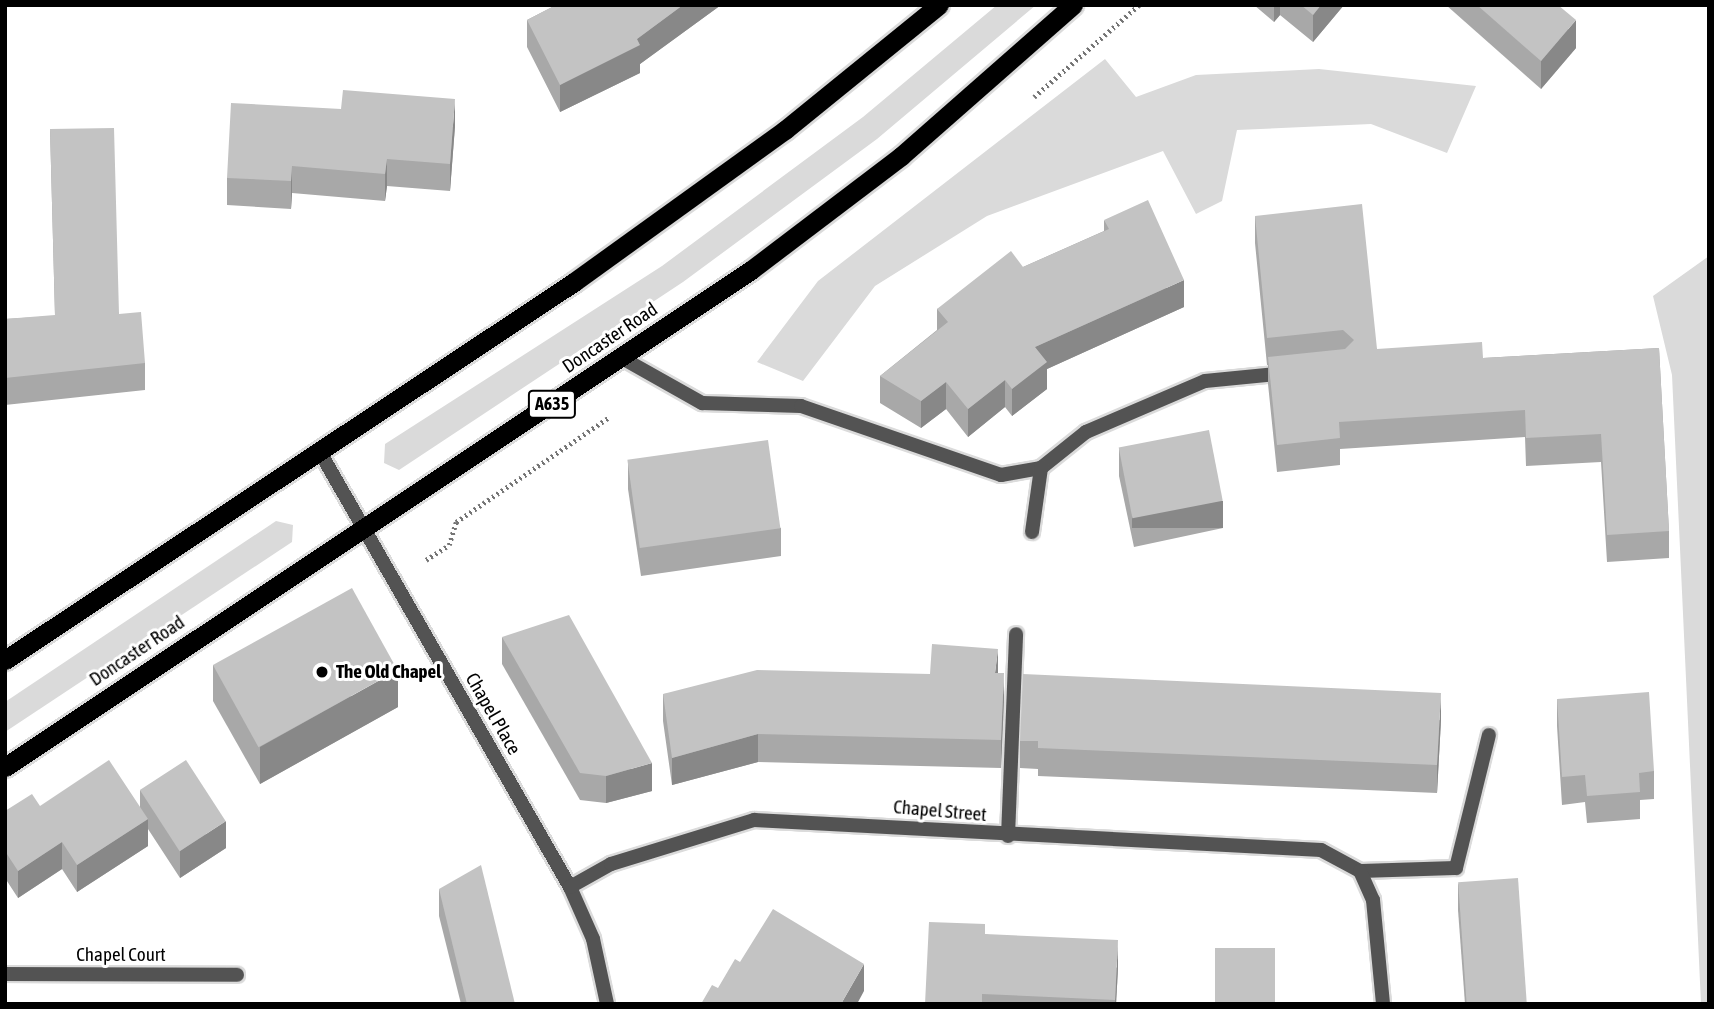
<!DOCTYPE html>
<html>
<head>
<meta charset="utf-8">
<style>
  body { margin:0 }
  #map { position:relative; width:1714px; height:1009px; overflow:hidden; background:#fff; font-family:"Asap Condensed",sans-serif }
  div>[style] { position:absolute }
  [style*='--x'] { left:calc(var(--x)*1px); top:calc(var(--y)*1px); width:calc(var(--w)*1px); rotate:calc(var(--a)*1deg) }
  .green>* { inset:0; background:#dadada }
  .path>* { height:4.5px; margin-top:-2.25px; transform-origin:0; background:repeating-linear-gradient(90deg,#757575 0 2px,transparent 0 5.5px) }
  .roads { filter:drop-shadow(2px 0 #dbdbdb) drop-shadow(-2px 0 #dbdbdb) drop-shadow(0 2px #dbdbdb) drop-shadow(0 -2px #dbdbdb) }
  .service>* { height:14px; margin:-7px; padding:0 7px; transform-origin:7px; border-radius:7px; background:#535353 }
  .minor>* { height:14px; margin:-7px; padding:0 7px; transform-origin:7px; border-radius:7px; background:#535353 }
  .trunk>* { height:19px; margin:-9.5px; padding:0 9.5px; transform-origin:9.5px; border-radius:9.5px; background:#000 }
  .wall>* { inset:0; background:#a8a8a8 }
  .shaded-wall>* { inset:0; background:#888; transform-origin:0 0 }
  .building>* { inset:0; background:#c3c3c3; transform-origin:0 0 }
  .dots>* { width:19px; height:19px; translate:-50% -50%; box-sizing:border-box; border:4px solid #fff; border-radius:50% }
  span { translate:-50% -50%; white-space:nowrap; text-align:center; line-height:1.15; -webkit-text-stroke:6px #fff; paint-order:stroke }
  .shield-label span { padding:2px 5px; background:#fff; border:2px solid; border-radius:5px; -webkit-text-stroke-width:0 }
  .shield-label { font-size:18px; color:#000; font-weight:700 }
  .street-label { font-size:19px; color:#000 }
  .poi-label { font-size:19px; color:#000; font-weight:700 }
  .left { translate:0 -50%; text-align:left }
  .frame { position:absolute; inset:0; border:7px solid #000; pointer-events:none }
</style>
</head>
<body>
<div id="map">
  <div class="green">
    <i style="clip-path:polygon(997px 5px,1036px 5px,877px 139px,683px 282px,399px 470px,384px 463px,385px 444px,662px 266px,863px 117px)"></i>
    <i style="clip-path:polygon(1105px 59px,1136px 97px,1196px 75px,1319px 69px,1476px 86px,1447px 153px,1371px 124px,1237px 130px,1222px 201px,1196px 214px,1163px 151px,987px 216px,875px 286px,803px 381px,757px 362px,818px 281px)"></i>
    <i style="clip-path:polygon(1709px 256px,1709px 1004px,1701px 1004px,1672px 375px,1653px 296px)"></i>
    <i style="clip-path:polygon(276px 521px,293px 525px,292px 542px,5px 732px,5px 702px)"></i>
  </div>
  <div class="path">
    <i style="--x:1034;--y:97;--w:140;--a:-41.2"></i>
    <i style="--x:426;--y:560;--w:27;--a:-33"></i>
    <i style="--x:449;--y:545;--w:24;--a:-73"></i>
    <i style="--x:456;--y:522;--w:184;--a:-34.4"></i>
  </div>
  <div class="roads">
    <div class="service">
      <i style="--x:622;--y:358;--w:92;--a:29.4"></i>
      <i style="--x:702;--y:403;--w:99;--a:1.7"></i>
      <i style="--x:801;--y:406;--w:212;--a:19"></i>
      <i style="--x:1001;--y:475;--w:41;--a:-9.9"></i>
      <i style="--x:1041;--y:468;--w:58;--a:-38.7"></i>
      <i style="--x:1086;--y:432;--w:129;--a:-23.2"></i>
      <i style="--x:1205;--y:381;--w:82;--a:-5.6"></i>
      <i style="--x:1032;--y:532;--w:65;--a:-82"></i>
      <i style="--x:1008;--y:836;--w:202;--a:-87.7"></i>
      <i style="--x:1360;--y:871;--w:96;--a:-1.8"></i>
      <i style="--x:1456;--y:868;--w:137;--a:-76.1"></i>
    </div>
    <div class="minor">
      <i style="--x:321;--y:454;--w:499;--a:60.1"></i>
      <i style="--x:570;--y:887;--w:57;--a:66.1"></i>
      <i style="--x:593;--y:939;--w:66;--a:77.8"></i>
      <i style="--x:570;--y:887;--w:47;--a:-29.3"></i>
      <i style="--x:611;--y:864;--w:150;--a:-17.1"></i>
      <i style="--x:754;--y:820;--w:568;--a:3.03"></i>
      <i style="--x:1321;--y:850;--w:44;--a:28.3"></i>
      <i style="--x:1360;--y:871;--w:32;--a:66"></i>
      <i style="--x:1373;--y:900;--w:104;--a:84.5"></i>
      <i style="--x:5;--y:974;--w:232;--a:0.2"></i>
    </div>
    <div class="trunk">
      <i style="--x:5;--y:660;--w:683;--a:-33.6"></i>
      <i style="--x:574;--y:282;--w:260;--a:-35.8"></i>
      <i style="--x:785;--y:130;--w:198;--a:-39.1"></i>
      <i style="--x:5;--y:767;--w:896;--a:-33.67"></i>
      <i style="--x:751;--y:270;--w:188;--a:-37.2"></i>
      <i style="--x:901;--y:156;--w:229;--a:-41.3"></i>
    </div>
  </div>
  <div class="wall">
    <i style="clip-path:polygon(556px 5px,721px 5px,640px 64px,640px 73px,560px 112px,527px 47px,527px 20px)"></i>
    <i style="clip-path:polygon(1254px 5px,1344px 5px,1313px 42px,1280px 15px,1274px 22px)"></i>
    <i style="clip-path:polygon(1446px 5px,1558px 5px,1576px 48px,1541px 89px)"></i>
    <i style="clip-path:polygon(455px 126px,450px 191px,387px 186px,385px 201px,292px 193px,291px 209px,227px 205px,227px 178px)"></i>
    <i style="clip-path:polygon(50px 129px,119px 314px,145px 363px,145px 390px,5px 405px,5px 319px,55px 316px)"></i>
    <i style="clip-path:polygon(1255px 216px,1377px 349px,1483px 358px,1659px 348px,1669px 531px,1669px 558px,1607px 562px,1601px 462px,1526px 466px,1525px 437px,1340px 449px,1340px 465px,1277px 472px,1268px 384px,1268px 365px,1267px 365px,1255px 243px)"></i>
    <i style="clip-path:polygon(1104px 220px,1184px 307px,1047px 369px,1047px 389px,1012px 416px,1005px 407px,968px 437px,946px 409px,921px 428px,880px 403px,880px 376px,937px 330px,937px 309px,1023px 267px,1104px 231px)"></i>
    <i style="clip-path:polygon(1119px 449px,1223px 528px,1134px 547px,1119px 476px)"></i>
    <i style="clip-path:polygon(628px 462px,781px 528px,781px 556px,641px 576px,628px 489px)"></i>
    <i style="clip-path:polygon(502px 637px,652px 791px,606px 803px,580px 800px,502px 664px)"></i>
    <i style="clip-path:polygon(213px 665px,398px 707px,260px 784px,213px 701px)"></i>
    <i style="clip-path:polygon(998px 673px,1004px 700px,1001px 768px,758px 762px,672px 785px,663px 721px,663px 694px,930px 674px)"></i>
    <i style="clip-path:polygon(1557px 699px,1654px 771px,1654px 799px,1640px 800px,1640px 819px,1587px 823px,1585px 802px,1562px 805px,1557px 726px)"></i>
    <i style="clip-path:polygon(1441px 720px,1437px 793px,1038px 776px,1038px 769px,1020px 768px,1020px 741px)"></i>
    <i style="clip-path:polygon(140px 790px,226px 848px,180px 878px,148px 829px,148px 846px,77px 892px,62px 869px,18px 898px,5px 878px,5px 811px,40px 806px,140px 807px)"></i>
    <i style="clip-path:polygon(1458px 883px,1527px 1004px,1465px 1004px,1458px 910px)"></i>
    <i style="clip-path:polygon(439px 889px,515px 1004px,461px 1004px,439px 916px)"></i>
    <i style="clip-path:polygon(985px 934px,1118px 968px,1116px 1004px,925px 1004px)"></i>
  </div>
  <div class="shaded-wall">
    <i style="clip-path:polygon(683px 5px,721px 5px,640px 64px,640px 73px,560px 112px,560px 85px,637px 39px)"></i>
    <i style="clip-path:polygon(1274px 5px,1280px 5px,1280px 15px,1274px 22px)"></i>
    <i style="clip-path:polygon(1321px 5px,1344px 5px,1313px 42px,1313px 15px)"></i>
    <i style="clip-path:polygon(1576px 20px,1576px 48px,1541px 89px,1541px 61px)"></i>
    <i style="clip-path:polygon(455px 99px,455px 126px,450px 191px,450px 164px)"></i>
    <i style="clip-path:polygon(387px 159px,387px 186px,385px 201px,385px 174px)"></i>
    <i style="clip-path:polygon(292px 166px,292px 193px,291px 209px,291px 181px)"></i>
    <i style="clip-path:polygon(1184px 280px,1184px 307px,1047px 369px,1047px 389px,1012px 416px,1012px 389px,1035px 347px)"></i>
    <i style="clip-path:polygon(1005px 380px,1005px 407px,968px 437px,968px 409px)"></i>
    <i style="clip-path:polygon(946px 382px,946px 409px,921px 428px,921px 401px)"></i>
    <i style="left:1223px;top:501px;width:27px;height:91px;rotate:90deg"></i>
    <i style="clip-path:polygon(998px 649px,998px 677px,995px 673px)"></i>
    <i style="clip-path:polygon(398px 670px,398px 707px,260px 784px,260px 747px)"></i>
    <i style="clip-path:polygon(1004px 673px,1004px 700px,1001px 768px,1001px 740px)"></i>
    <i style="clip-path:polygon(1441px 693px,1441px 720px,1437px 793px,1437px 765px)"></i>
    <i style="clip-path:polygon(758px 734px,758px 762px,672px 785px,672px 758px)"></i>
    <i style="clip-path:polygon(652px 763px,652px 791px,606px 803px,606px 776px)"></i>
    <i style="clip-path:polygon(148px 819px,148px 846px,77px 892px,77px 865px)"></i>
    <i style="clip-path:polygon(226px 821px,226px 848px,180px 878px,180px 851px)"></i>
    <i style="clip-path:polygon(62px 842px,62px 869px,18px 898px,18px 871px)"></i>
    <i style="clip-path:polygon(1118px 940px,1118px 968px,1116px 1004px,1115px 1004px)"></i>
    <i style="clip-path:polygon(864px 964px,864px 991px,857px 1004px,841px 1004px)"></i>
  </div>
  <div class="building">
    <i style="clip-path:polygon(556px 5px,683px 5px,637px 39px,640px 45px,560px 85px,527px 20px)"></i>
    <i style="clip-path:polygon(1301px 5px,1321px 5px,1313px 15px)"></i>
    <i style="clip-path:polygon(1477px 5px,1558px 5px,1576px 20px,1541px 61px)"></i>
    <i style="clip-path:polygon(343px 90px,455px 99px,450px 164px,387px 159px,385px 174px,292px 166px,291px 181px,227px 178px,231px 103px,341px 109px)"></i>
    <i style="clip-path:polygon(114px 128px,119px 314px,141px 312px,145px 363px,5px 378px,5px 319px,55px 315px,50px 129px)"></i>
    <i style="clip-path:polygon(1148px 200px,1184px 280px,1035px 347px,1047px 362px,1012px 389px,1005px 380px,968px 409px,946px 382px,921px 401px,880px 376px,948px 322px,937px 309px,1011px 251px,1023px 267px,1109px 229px,1104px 220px)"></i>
    <i style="clip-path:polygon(1362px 204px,1377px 349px,1482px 342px,1483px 358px,1659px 348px,1669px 531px,1607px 535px,1601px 434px,1526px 438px,1525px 410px,1339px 422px,1340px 438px,1277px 445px,1268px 357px,1345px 349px,1354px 340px,1343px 330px,1267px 338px,1255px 216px)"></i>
    <i style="left:1209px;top:430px;width:72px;height:92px;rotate:79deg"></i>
    <i style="left:768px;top:440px;width:89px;height:142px;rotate:82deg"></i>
    <i style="left:352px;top:588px;width:94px;height:159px;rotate:61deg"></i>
    <i style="clip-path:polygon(569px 615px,652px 763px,606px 776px,580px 773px,502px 637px)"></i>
    <i style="clip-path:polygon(932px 644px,998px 649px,995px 673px,1004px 673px,1001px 740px,758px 734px,672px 758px,663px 694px,757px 670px,930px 674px)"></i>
    <i style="clip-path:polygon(1023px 674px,1441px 693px,1437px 765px,1038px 748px,1038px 741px,1020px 741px)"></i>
    <i style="clip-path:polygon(1649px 692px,1654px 771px,1639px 773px,1640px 792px,1587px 796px,1585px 775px,1562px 777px,1557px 699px)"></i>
    <i style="clip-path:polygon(109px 760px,148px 819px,77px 865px,62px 842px,18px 871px,5px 851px,5px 811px,32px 794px,40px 806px)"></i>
    <i style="left:186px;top:760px;width:73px;height:55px;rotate:57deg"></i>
    <i style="clip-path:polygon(481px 865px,515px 1004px,467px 1004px,439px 889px)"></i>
    <i style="left:1518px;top:878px;width:126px;height:60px;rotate:86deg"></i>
    <i style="clip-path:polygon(773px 909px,864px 964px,841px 1004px,701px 1004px,712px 985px,718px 988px,735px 959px,740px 962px)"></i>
    <i style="clip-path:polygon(929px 922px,985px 924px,985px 934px,1118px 940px,1115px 1000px,982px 994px,982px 1004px,925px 1004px)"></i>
    <i style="left:1275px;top:948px;width:56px;height:60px;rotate:90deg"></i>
  </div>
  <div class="dots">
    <i style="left:322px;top:672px;background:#000"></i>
  </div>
  <div class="shield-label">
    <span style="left:552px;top:404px">A635</span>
  </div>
  <div class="street-label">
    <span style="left:610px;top:338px;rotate:-34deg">Doncaster Road</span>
    <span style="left:137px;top:651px;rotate:-34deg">Doncaster Road</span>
    <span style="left:493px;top:714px;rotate:60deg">Chapel Place</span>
    <span style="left:940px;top:811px;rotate:5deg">Chapel Street</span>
    <span style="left:121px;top:955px">Chapel Court</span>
  </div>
  <div class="poi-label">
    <span class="left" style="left:336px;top:672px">The Old Chapel</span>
  </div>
  <div class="frame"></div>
</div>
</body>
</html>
